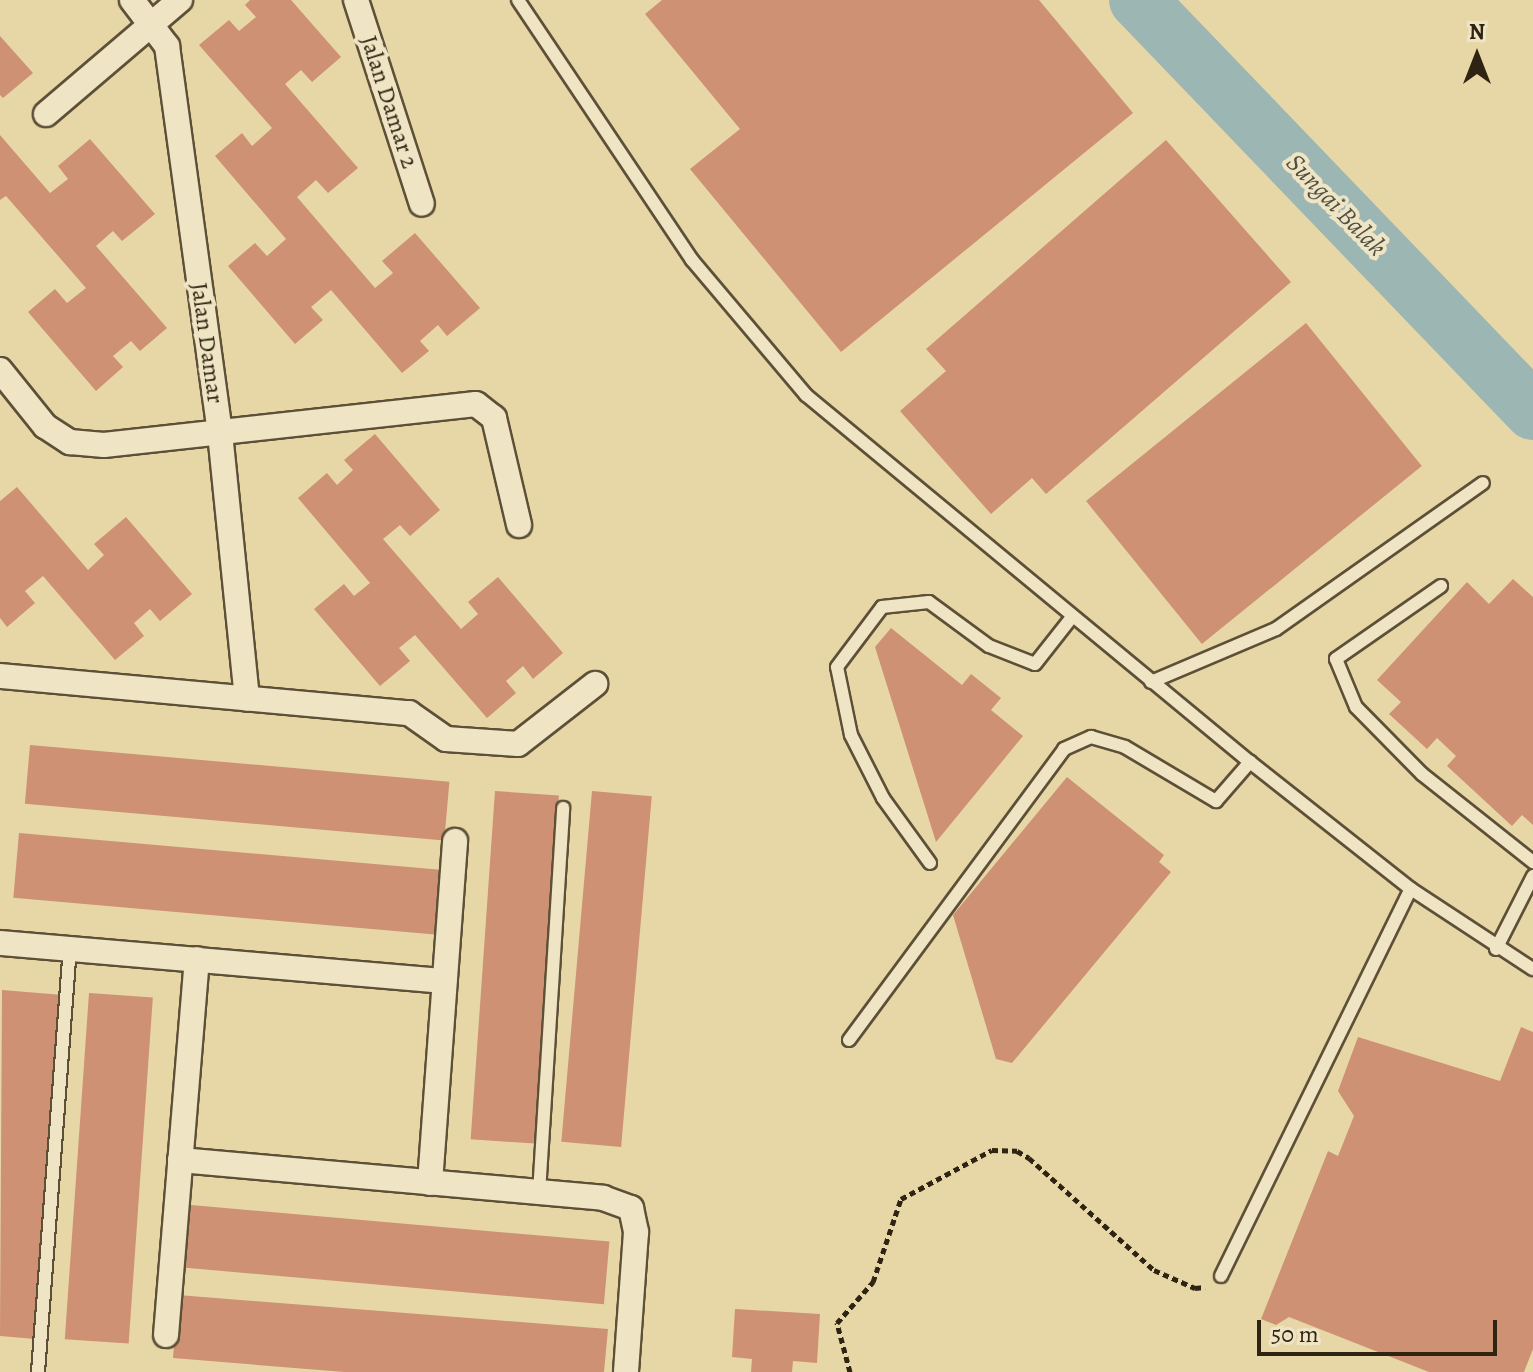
<!DOCTYPE html>
<html>
<head>
<meta charset="utf-8">
<style>
  body { margin:0 }
  #map { position:relative; width:1533px; height:1372px; overflow:hidden; background:#e7d7a6; font-family:Alegreya,serif }
  div>[style] { position:absolute }
  [style*='--x'] { left:calc(var(--x)*1px); top:calc(var(--y)*1px); width:calc(var(--w)*1px); rotate:calc(var(--a)*1deg) }
  .river>* { height:58px; margin:-29px; padding:0 29px; transform-origin:29px; border-radius:29px; background:#9cb7b3 }
  .building>* { inset:0; background:#ce9173; transform-origin:0 0 }
  .path>* { height:5px; margin-top:-2.5px; transform-origin:0; background:repeating-linear-gradient(90deg,#2f2312 0 6px,transparent 0 10px) }
  .roads { filter:drop-shadow(2px 0 #5d5037) drop-shadow(-2px 0 #5d5037) drop-shadow(0 2px #5d5037) drop-shadow(0 -2px #5d5037) }
  .service>* { height:12px; margin:-6px; padding:0 6px; transform-origin:6px; border-radius:6px; background:#efe5c5 }
  .minor>* { height:24px; margin:-12px; padding:0 12px; transform-origin:12px; border-radius:12px; background:#efe5c5 }
  span { translate:-50% -50%; white-space:nowrap; text-align:center; line-height:1.15; -webkit-text-stroke:8px #efe5c5; paint-order:stroke }
  .street-label { font-size:24px; color:#2f2312 }
  .water-label { font-size:26px; color:#504f42; font-style:italic }
  .north { position:absolute; left:1437px; top:16px; width:80px; height:80px; -webkit-text-stroke:6px #efe5c5; paint-order:stroke; rotate:0deg; font-size:22px; font-weight:700; line-height:32px; text-align:center; color:#2f2312 }
  .north::after { content:''; display:block; margin:auto; width:28px; height:36px; background:#2f2312; clip-path:polygon(50% 0,100% 100%,50% 72%,0 100%) }
  .scale { position:absolute; left:1257px; top:1320px; width:240px; height:36px; box-sizing:border-box; border:4px solid #2f2312; border-top:0; padding-left:10px; font-size:24px; line-height:28px; white-space:nowrap; color:#2f2312; -webkit-text-stroke:6px #efe5c5; paint-order:stroke }
</style>
</head>
<body>
<div id="map">
  <div class="river">
    <i style="--x:1138;--y:0;--w:570;--a:46.14"></i>
  </div>
  <div class="building">
    <i style="clip-path:polygon(250px 0,291px 0,341px 57px,312px 82px,301px 70px,285px 84px,358px 168px,328px 193px,316px 180px,297px 197px,375px 288px,393px 273px,382px 261px,415px 233px,480px 308px,447px 336px,438px 325px,420px 341px,429px 351px,402px 373px,331px 290px,311px 307px,323px 320px,295px 344px,228px 266px,255px 243px,267px 256px,286px 239px,215px 156px,242px 133px,252px 146px,272px 128px,199px 45px,229px 20px,239px 31px,256px 17px,245px 5px)"></i>
    <i style="clip-path:polygon(662px 0,1039px 0,1133px 113px,841px 352px,690px 169px,740px 129px,645px 14px)"></i>
    <i style="clip-path:polygon(0 36px,33px 73px,3px 98px,0 95px)"></i>
    <i style="clip-path:polygon(0 135px,50px 193px,68px 179px,58px 166px,90px 139px,155px 214px,122px 241px,113px 231px,96px 246px,167px 328px,140px 351px,131px 341px,113px 356px,123px 367px,96px 391px,28px 312px,55px 289px,67px 303px,86px 288px,6px 196px,0 200px)"></i>
    <i style="clip-path:polygon(1166px 140px,1291px 282px,1046px 494px,1032px 478px,991px 514px,900px 411px,946px 371px,926px 349px)"></i>
    <i style="left:1306px;top:323px;width:184px;height:283px;rotate:51deg"></i>
    <i style="clip-path:polygon(375px 434px,440px 510px,410px 536px,400px 525px,383px 539px,461px 629px,478px 614px,468px 602px,498px 577px,563px 653px,533px 679px,523px 666px,506px 681px,516px 693px,487px 718px,415px 635px,399px 648px,410px 661px,380px 686px,314px 609px,344px 584px,354px 596px,370px 583px,298px 498px,327px 473px,337px 485px,353px 470px,344px 460px)"></i>
    <i style="clip-path:polygon(17px 487px,88px 570px,104px 555px,94px 544px,126px 517px,192px 594px,160px 621px,150px 609px,134px 623px,144px 636px,115px 660px,43px 576px,25px 591px,35px 603px,7px 627px,0 618px,0 501px)"></i>
    <i style="clip-path:polygon(1513px 579px,1533px 597px,1533px 825px,1522px 815px,1512px 826px,1447px 766px,1456px 756px,1437px 738px,1427px 749px,1389px 714px,1401px 702px,1377px 680px,1467px 582px,1489px 604px)"></i>
    <i style="clip-path:polygon(891px 628px,962px 685px,971px 674px,1001px 698px,991px 710px,1023px 736px,936px 842px,875px 647px)"></i>
    <i style="left:30px;top:745px;width:421px;height:59px;rotate:5deg"></i>
    <i style="clip-path:polygon(1067px 777px,1164px 855px,1159px 862px,1171px 872px,1012px 1063px,996px 1059px,953px 915px)"></i>
    <i style="left:495px;top:791px;width:64px;height:349px;rotate:4deg"></i>
    <i style="left:592px;top:791px;width:60px;height:352px;rotate:5deg"></i>
    <i style="left:19px;top:833px;width:423px;height:65px;rotate:5deg"></i>
    <i style="clip-path:polygon(2px 990px,63px 995px,35px 1339px,0 1336px)"></i>
    <i style="left:89px;top:993px;width:64px;height:347px;rotate:4deg"></i>
    <i style="clip-path:polygon(1521px 1027px,1533px 1032px,1533px 1349px,1524px 1372px,1429px 1372px,1289px 1317px,1276px 1325px,1261px 1319px,1328px 1151px,1338px 1156px,1354px 1116px,1338px 1091px,1358px 1037px,1500px 1081px)"></i>
    <i style="left:191px;top:1205px;width:420px;height:63px;rotate:5deg"></i>
    <i style="clip-path:polygon(178px 1295px,608px 1329px,604px 1372px,344px 1372px,173px 1358px)"></i>
    <i style="clip-path:polygon(735px 1309px,820px 1314px,817px 1363px,793px 1361px,792px 1372px,751px 1372px,752px 1359px,732px 1357px)"></i>
  </div>
  <div class="path">
    <i style="--x:850;--y:1372;--w:51;--a:-104.9"></i>
    <i style="--x:837;--y:1323;--w:55;--a:-48.7"></i>
    <i style="--x:873;--y:1282;--w:88;--a:-71.4"></i>
    <i style="--x:901;--y:1199;--w:103;--a:-28.3"></i>
    <i style="--x:992;--y:1150;--w:25;--a:2"></i>
    <i style="--x:1017;--y:1151;--w:14;--a:30"></i>
    <i style="--x:1029;--y:1158;--w:168;--a:41.9"></i>
    <i style="--x:1154;--y:1270;--w:45;--a:23.7"></i>
    <i style="--x:1195;--y:1288;--w:10;--a:-6"></i>
  </div>
  <div class="roads">
    <div class="service">
      <i style="--x:518;--y:0;--w:313;--a:56.2"></i>
      <i style="--x:692;--y:260;--w:177;--a:49.8"></i>
      <i style="--x:806;--y:395;--w:576;--a:39.58"></i>
      <i style="--x:1250;--y:762;--w:205;--a:38.3"></i>
      <i style="--x:1411;--y:889;--w:146;--a:33.3"></i>
      <i style="--x:1441;--y:586;--w:128;--a:145.2"></i>
      <i style="--x:1336;--y:659;--w:52;--a:67.4"></i>
      <i style="--x:1356;--y:707;--w:94;--a:45.4"></i>
      <i style="--x:1422;--y:774;--w:142;--a:38.4"></i>
      <i style="--x:1151;--y:682;--w:136;--a:-23"></i>
      <i style="--x:1276;--y:629;--w:253;--a:-35.2"></i>
      <i style="--x:930;--y:863;--w:80;--a:-125.9"></i>
      <i style="--x:883;--y:798;--w:71;--a:-116.9"></i>
      <i style="--x:851;--y:735;--w:69;--a:-101.6"></i>
      <i style="--x:837;--y:667;--w:75;--a:-53.1"></i>
      <i style="--x:882;--y:607;--w:47;--a:-6.1"></i>
      <i style="--x:929;--y:602;--w:74;--a:36.3"></i>
      <i style="--x:989;--y:646;--w:49;--a:21.4"></i>
      <i style="--x:1035;--y:664;--w:60;--a:-51.8"></i>
      <i style="--x:1496;--y:949;--w:82;--a:-63.1"></i>
      <i style="--x:849;--y:1040;--w:362;--a:-53.5"></i>
      <i style="--x:1064;--y:749;--w:30;--a:-24"></i>
      <i style="--x:1091;--y:737;--w:35;--a:16"></i>
      <i style="--x:1125;--y:747;--w:106;--a:30.7"></i>
      <i style="--x:1216;--y:801;--w:52;--a:-48.9"></i>
      <i style="--x:539;--y:1193;--w:386;--a:-86.4"></i>
      <i style="--x:1221;--y:1276;--w:431;--a:-63.9"></i>
      <i style="--x:38;--y:1372;--w:424;--a:-85.7"></i>
    </div>
    <div class="minor">
      <i style="--x:132;--y:0;--w:58;--a:52.7"></i>
      <i style="--x:167;--y:46;--w:391;--a:82.2"></i>
      <i style="--x:220;--y:433;--w:267;--a:84.2"></i>
      <i style="--x:356;--y:0;--w:214;--a:72.1"></i>
      <i style="--x:46;--y:114;--w:176;--a:-40.4"></i>
      <i style="--x:0;--y:370;--w:72;--a:51.2"></i>
      <i style="--x:45;--y:426;--w:30;--a:33"></i>
      <i style="--x:70;--y:442;--w:34;--a:5"></i>
      <i style="--x:104;--y:445;--w:374;--a:-6.3"></i>
      <i style="--x:476;--y:404;--w:23;--a:38"></i>
      <i style="--x:494;--y:418;--w:110;--a:76.8"></i>
      <i style="--x:0;--y:676;--w:411;--a:5.2"></i>
      <i style="--x:409;--y:713;--w:45;--a:35.1"></i>
      <i style="--x:446;--y:739;--w:72;--a:4"></i>
      <i style="--x:518;--y:744;--w:98;--a:-37.9"></i>
      <i style="--x:0;--y:943;--w:446;--a:4.9"></i>
      <i style="--x:180;--y:1160;--w:425;--a:5.1"></i>
      <i style="--x:603;--y:1198;--w:30;--a:20"></i>
      <i style="--x:631;--y:1208;--w:25;--a:78"></i>
      <i style="--x:636;--y:1232;--w:140;--a:94.1"></i>
      <i style="--x:430;--y:1183;--w:343;--a:-85.8"></i>
      <i style="--x:166;--y:1335;--w:377;--a:-85.3"></i>
    </div>
  </div>
  <div class="street-label">
    <span style="left:389px;top:102px;rotate:72deg">Jalan Damar 2</span>
    <span style="left:207px;top:343px;rotate:82deg">Jalan Damar</span>
  </div>
  <div class="water-label">
    <span style="left:1336px;top:205px;rotate:46deg">Sungai Balak</span>
  </div>
  <div class="north">N</div>
  <div class="scale">50 m</div>
</div>
</body>
</html>
